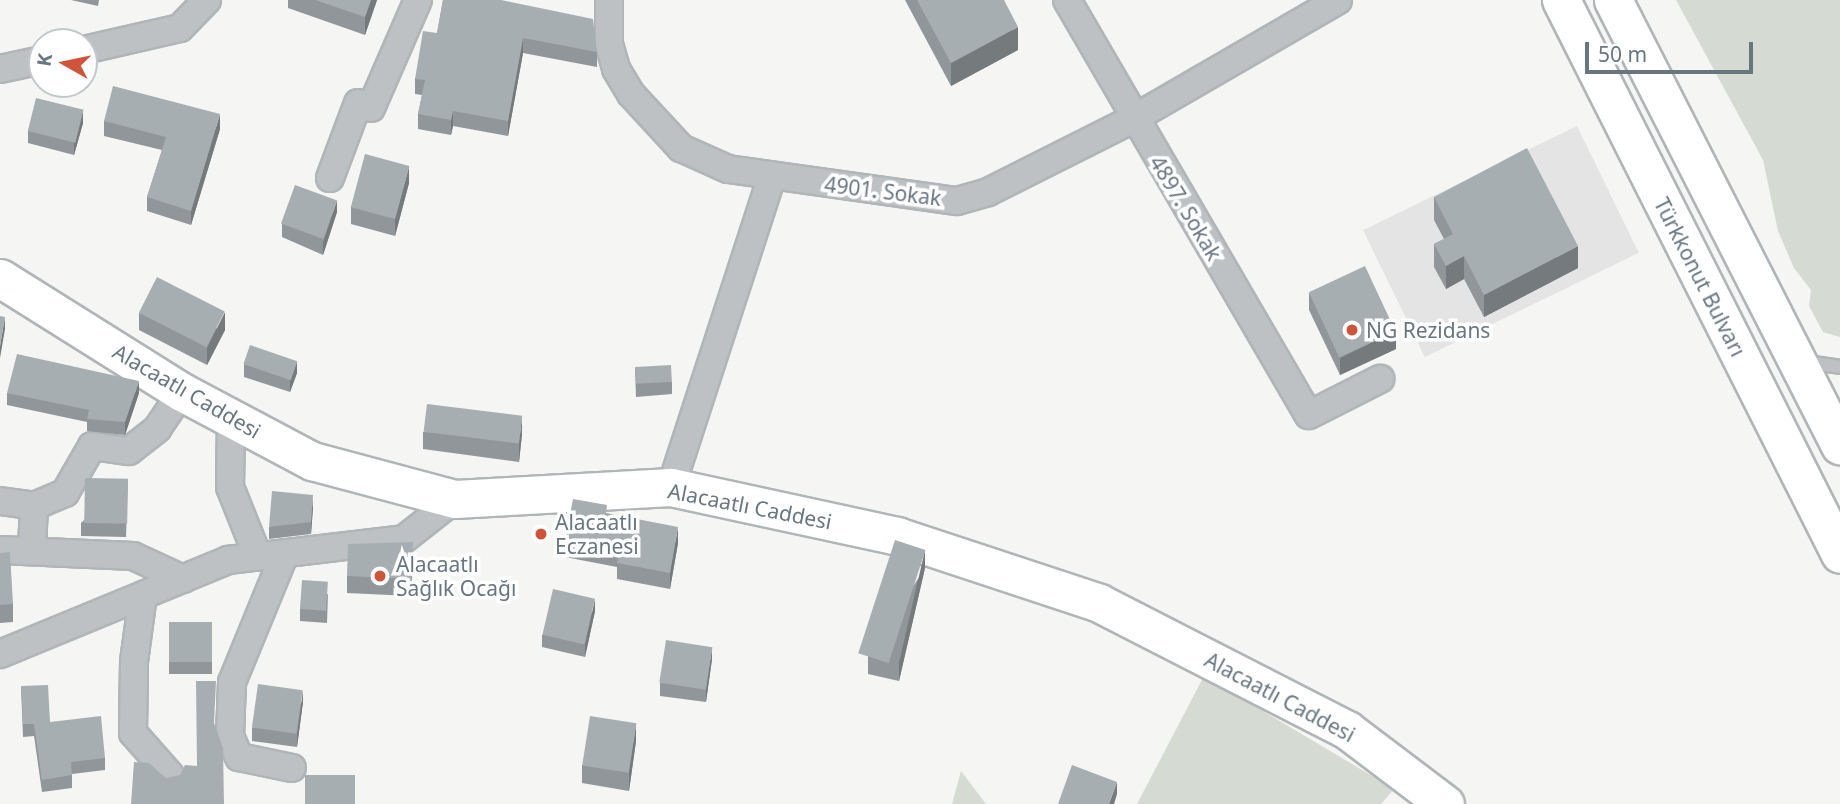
<!DOCTYPE html>
<html>
<head>
<meta charset="utf-8">
<style>
  body { margin:0 }
  #map { position:relative; width:1840px; height:804px; overflow:hidden; background:#f5f5f3; font-family:"Noto Sans",sans-serif }
  div>[style] { position:absolute }
  [style*='--x'] { left:calc(var(--x)*1px); top:calc(var(--y)*1px); width:calc(var(--w)*1px); rotate:calc(var(--a)*1deg) }
  .built>* { inset:0; background:#e3e4e3; transform-origin:0 0 }
  .green>* { inset:0; background:#d5dad2 }
  .roads { filter:drop-shadow(2px 0 #b0b5b8) drop-shadow(-2px 0 #b0b5b8) drop-shadow(0 2px #b0b5b8) drop-shadow(0 -2px #b0b5b8) }
  .lane>* { height:12px; margin:-6px; padding:0 6px; transform-origin:6px; border-radius:6px; background:#bdc1c4 }
  .street>* { height:26px; margin:-13px; padding:0 13px; transform-origin:13px; border-radius:13px; background:#bdc1c4 }
  .secondary>* { height:37px; margin:-18.5px; padding:0 18.5px; transform-origin:18.5px; border-radius:18.5px; background:#fff }
  .wall>* { inset:0; background:#909699; transform-origin:0 0 }
  .shaded-wall>* { inset:0; background:#757a7d }
  .building>* { inset:0; background:#a7aeb2; transform-origin:0 0 }
  .dots>* { width:19px; height:19px; translate:-50% -50%; box-sizing:border-box; border:4px solid #fff; border-radius:50% }
  span { translate:-50% -50%; white-space:nowrap; text-align:center; line-height:1.15; -webkit-text-stroke:7px #fff; paint-order:stroke }
  .street-label { font-size:21px; color:#687680 }
  .poi-label { font-size:21px; color:#687680 }
  .left { translate:0 -50%; text-align:left }
  .north { position:absolute; left:28px; top:28px; width:70px; height:70px; box-sizing:border-box; background:#fff; border:2px solid #c3c8cc; border-radius:50%; rotate:279deg; font-size:19px; font-weight:700; line-height:28px; text-align:center; color:#687680 }
  .north::after { content:''; display:block; margin:auto; width:24px; height:32px; background:#cf5539; clip-path:polygon(50% 0,100% 100%,50% 72%,0 100%) }
  .scale { position:absolute; left:1585px; top:42px; width:168px; height:32px; box-sizing:border-box; border:4px solid #687680; border-top:0; padding-left:9px; font-size:21px; line-height:24px; white-space:nowrap; color:#687680; -webkit-text-stroke:5px #fff; paint-order:stroke }
</style>
</head>
<body>
<div id="map">
  <div class="built">
    <i style="left:1577px;top:126px;width:141px;height:238px;rotate:64deg"></i>
  </div>
  <div class="green">
    <i style="clip-path:polygon(1676px 0,1840px 0,1840px 337px,1823px 332px,1809px 306px,1811px 290px,1794px 268px,1778px 231px,1763px 160px)"></i>
    <i style="clip-path:polygon(1204px 676px,1394px 789px,1381px 804px,1137px 804px)"></i>
    <i style="clip-path:polygon(961px 771px,986px 804px,952px 804px)"></i>
  </div>
  <div class="roads">
    <div class="lane">
      <i style="--x:1806;--y:362;--w:34;--a:8"></i>
    </div>
    <div class="street">
      <i style="--x:609;--y:0;--w:44;--a:90"></i>
      <i style="--x:609;--y:44;--w:26;--a:74"></i>
      <i style="--x:616;--y:69;--w:29;--a:59"></i>
      <i style="--x:631;--y:94;--w:74;--a:47.2"></i>
      <i style="--x:681;--y:148;--w:51;--a:24.1"></i>
      <i style="--x:728;--y:169;--w:231;--a:8"></i>
      <i style="--x:957;--y:201;--w:32;--a:-16"></i>
      <i style="--x:988;--y:192;--w:162;--a:-26.7"></i>
      <i style="--x:1133;--y:119;--w:237;--a:-30.1"></i>
      <i style="--x:1067;--y:0;--w:480;--a:59.8"></i>
      <i style="--x:1309;--y:415;--w:80;--a:-26.9"></i>
      <i style="--x:84;--y:50;--w:98;--a:-12.9"></i>
      <i style="--x:180;--y:28;--w:39;--a:-46"></i>
      <i style="--x:0;--y:69;--w:43;--a:-12.1"></i>
      <i style="--x:371;--y:108;--w:118;--a:-66.5"></i>
      <i style="--x:330;--y:178;--w:80;--a:-69.5"></i>
      <i style="--x:231;--y:418;--w:69;--a:90.8"></i>
      <i style="--x:230;--y:487;--w:75;--a:68.2"></i>
      <i style="--x:671;--y:487;--w:327;--a:-72"></i>
      <i style="--x:0;--y:501;--w:34;--a:8"></i>
      <i style="--x:34;--y:506;--w:43;--a:92.7"></i>
      <i style="--x:34;--y:506;--w:34;--a:-23"></i>
      <i style="--x:65;--y:493;--w:54;--a:-60.1"></i>
      <i style="--x:92;--y:446;--w:37;--a:8"></i>
      <i style="--x:129;--y:451;--w:36;--a:-38"></i>
      <i style="--x:157;--y:429;--w:45;--a:-56"></i>
      <i style="--x:0;--y:550;--w:133;--a:2.6"></i>
      <i style="--x:133;--y:556;--w:55;--a:24.7"></i>
      <i style="--x:285;--y:553;--w:139;--a:112.3"></i>
      <i style="--x:232;--y:682;--w:54;--a:92.1"></i>
      <i style="--x:230;--y:736;--w:23;--a:67"></i>
      <i style="--x:239;--y:757;--w:54;--a:11.7"></i>
      <i style="--x:143;--y:595;--w:68;--a:97.7"></i>
      <i style="--x:134;--y:662;--w:71;--a:90.8"></i>
      <i style="--x:133;--y:733;--w:56;--a:48.6"></i>
      <i style="--x:0;--y:654;--w:247;--a:-22.4"></i>
      <i style="--x:228;--y:560;--w:177;--a:-6.8"></i>
      <i style="--x:404;--y:539;--w:65;--a:-38.1"></i>
    </div>
    <div class="secondary">
      <i style="--x:1561;--y:0;--w:620;--a:63.27"></i>
      <i style="--x:1613;--y:0;--w:500;--a:63"></i>
      <i style="--x:0;--y:278;--w:215;--a:32.1"></i>
      <i style="--x:182;--y:392;--w:147;--a:28"></i>
      <i style="--x:312;--y:461;--w:148;--a:14.9"></i>
      <i style="--x:455;--y:499;--w:216;--a:-3.2"></i>
      <i style="--x:671;--y:487;--w:231;--a:12.2"></i>
      <i style="--x:897;--y:536;--w:213;--a:18.3"></i>
      <i style="--x:1099;--y:603;--w:279;--a:27.1"></i>
      <i style="--x:1347;--y:730;--w:123;--a:37.1"></i>
    </div>
  </div>
  <div class="wall">
    <i style="clip-path:polygon(71px 0,99px 0,98px 6px)"></i>
    <i style="clip-path:polygon(288px 0,377px 0,365px 35px,288px 8px)"></i>
    <i style="clip-path:polygon(443px 0,597px 52px,597px 67px,523px 53px,508px 136px,453px 126px,451px 135px,418px 129px,418px 114px,422px 95px,415px 94px,415px 79px,437px 33px)"></i>
    <i style="clip-path:polygon(905px 0,1004px 0,1018px 50px,951px 86px)"></i>
    <i style="clip-path:polygon(104px 121px,220px 129px,191px 225px,147px 211px,147px 197px,162px 150px,104px 136px)"></i>
    <i style="clip-path:polygon(83px 123px,74px 155px,28px 143px,28px 131px)"></i>
    <i style="clip-path:polygon(409px 183px,395px 236px,351px 224px,351px 207px)"></i>
    <i style="clip-path:polygon(1434px 197px,1578px 268px,1484px 317px,1464px 279px,1446px 289px,1434px 267px,1434px 244px,1444px 239px,1434px 220px)"></i>
    <i style="clip-path:polygon(337px 212px,323px 255px,282px 237px,282px 224px)"></i>
    <i style="clip-path:polygon(1309px 293px,1396px 349px,1340px 375px,1309px 310px)"></i>
    <i style="clip-path:polygon(139px 313px,225px 330px,207px 365px,139px 330px)"></i>
    <i style="clip-path:polygon(244px 364px,297px 373px,290px 392px,244px 377px)"></i>
    <i style="clip-path:polygon(635px 368px,672px 382px,672px 394px,636px 397px)"></i>
    <i style="clip-path:polygon(7px 393px,139px 393px,125px 435px,87px 431px,87px 422px,7px 405px)"></i>
    <i style="clip-path:polygon(423px 432px,522px 434px,519px 462px,423px 449px)"></i>
    <i style="clip-path:polygon(128px 479px,126px 537px,81px 536px,81px 523px)"></i>
    <i style="clip-path:polygon(313px 507px,311px 534px,269px 539px,269px 527px)"></i>
    <i style="clip-path:polygon(607px 513px,678px 543px,670px 589px,617px 579px,617px 567px,565px 557px,565px 542px)"></i>
    <i style="clip-path:polygon(0 553px,13px 604px,13px 622px,0 623px)"></i>
    <i style="clip-path:polygon(413px 559px,411px 596px,347px 593px,347px 576px)"></i>
    <i style="clip-path:polygon(925px 568px,899px 681px,868px 674px,868px 656px)"></i>
    <i style="clip-path:polygon(328px 594px,327px 623px,300px 621px,300px 609px)"></i>
    <i style="clip-path:polygon(595px 611px,585px 657px,542px 647px,542px 635px)"></i>
    <i style="left:169px;top:622px;width:43px;height:52px"></i>
    <i style="clip-path:polygon(712px 659px,706px 702px,660px 696px,660px 683px)"></i>
    <i style="clip-path:polygon(21px 686px,50px 722px,105px 758px,105px 770px,72px 774px,72px 788px,42px 792px,34px 736px,23px 737px)"></i>
    <i style="clip-path:polygon(303px 702px,297px 747px,252px 741px,252px 728px)"></i>
    <i style="clip-path:polygon(636px 741px,629px 791px,582px 783px,582px 765px)"></i>
  </div>
  <div class="shaded-wall">
    <i style="clip-path:polygon(371px 0,377px 0,365px 35px,365px 17px)"></i>
    <i style="clip-path:polygon(1018px 27px,1018px 50px,951px 86px,951px 63px)"></i>
    <i style="clip-path:polygon(523px 38px,523px 53px,508px 136px,508px 121px)"></i>
    <i style="clip-path:polygon(83px 110px,83px 123px,74px 155px,74px 143px)"></i>
    <i style="clip-path:polygon(453px 111px,453px 126px,451px 135px,451px 120px)"></i>
    <i style="clip-path:polygon(220px 114px,220px 129px,191px 225px,191px 211px)"></i>
    <i style="clip-path:polygon(409px 166px,409px 183px,395px 236px,395px 218px)"></i>
    <i style="clip-path:polygon(337px 200px,337px 212px,323px 255px,323px 243px)"></i>
    <i style="clip-path:polygon(1578px 246px,1578px 268px,1484px 317px,1484px 295px)"></i>
    <i style="clip-path:polygon(1464px 256px,1464px 279px,1446px 289px,1446px 266px)"></i>
    <i style="clip-path:polygon(225px 312px,225px 330px,207px 365px,207px 348px)"></i>
    <i style="clip-path:polygon(5px 317px,5px 329px,0 358px,0 346px)"></i>
    <i style="clip-path:polygon(1396px 331px,1396px 349px,1340px 375px,1340px 358px)"></i>
    <i style="clip-path:polygon(297px 361px,297px 373px,290px 392px,290px 380px)"></i>
    <i style="clip-path:polygon(139px 381px,139px 393px,125px 435px,125px 422px)"></i>
    <i style="clip-path:polygon(522px 416px,522px 434px,519px 462px,519px 444px)"></i>
    <i style="clip-path:polygon(313px 495px,313px 507px,311px 534px,311px 522px)"></i>
    <i style="clip-path:polygon(678px 527px,678px 543px,670px 589px,670px 573px)"></i>
    <i style="clip-path:polygon(925px 550px,925px 568px,899px 681px,899px 663px)"></i>
    <i style="clip-path:polygon(595px 599px,595px 611px,585px 657px,585px 645px)"></i>
    <i style="clip-path:polygon(712px 647px,712px 659px,706px 702px,706px 690px)"></i>
    <i style="clip-path:polygon(303px 690px,303px 702px,297px 747px,297px 735px)"></i>
    <i style="clip-path:polygon(636px 723px,636px 741px,629px 791px,629px 773px)"></i>
    <i style="clip-path:polygon(1117px 782px,1117px 794px,1114px 804px,1109px 804px)"></i>
  </div>
  <div class="building">
    <i style="clip-path:polygon(315px 0,371px 0,365px 17px)"></i>
    <i style="clip-path:polygon(443px 0,501px 0,593px 19px,597px 52px,523px 38px,508px 121px,453px 111px,451px 120px,418px 114px,425px 80px,415px 79px,423px 31px,437px 33px)"></i>
    <i style="clip-path:polygon(917px 0,1004px 0,1018px 27px,951px 63px)"></i>
    <i style="clip-path:polygon(113px 86px,220px 114px,191px 211px,147px 197px,166px 137px,104px 121px)"></i>
    <i style="left:36px;top:98px;width:49px;height:34px;rotate:14deg"></i>
    <i style="clip-path:polygon(1527px 148px,1578px 246px,1484px 295px,1464px 256px,1446px 266px,1434px 244px,1453px 234px,1434px 197px)"></i>
    <i style="left:365px;top:154px;width:46px;height:55px;rotate:15deg"></i>
    <i style="left:295px;top:185px;width:45px;height:41px;rotate:20deg"></i>
    <i style="left:1365px;top:266px;width:72px;height:62px;rotate:65deg"></i>
    <i style="left:157px;top:277px;width:76px;height:40px;rotate:27deg"></i>
    <i style="clip-path:polygon(0 316px,5px 317px,0 346px)"></i>
    <i style="left:250px;top:345px;width:50px;height:20px;rotate:19deg"></i>
    <i style="clip-path:polygon(17px 354px,139px 381px,125px 422px,87px 419px,89px 410px,7px 393px)"></i>
    <i style="left:671px;top:365px;width:17px;height:36px;rotate:87deg"></i>
    <i style="left:427px;top:404px;width:96px;height:28px;rotate:7deg"></i>
    <i style="left:85px;top:478px;width:43px;height:45px;rotate:1deg"></i>
    <i style="clip-path:polygon(272px 491px,313px 495px,311px 522px,269px 527px)"></i>
    <i style="clip-path:polygon(573px 499px,607px 505px,606px 513px,678px 527px,670px 573px,617px 563px,620px 552px,565px 542px)"></i>
    <i style="left:895px;top:540px;width:32px;height:119px;rotate:18deg"></i>
    <i style="clip-path:polygon(413px 542px,411px 579px,347px 576px,348px 544px)"></i>
    <i style="clip-path:polygon(10px 552px,13px 604px,0 605px,0 553px)"></i>
    <i style="left:302px;top:580px;width:26px;height:29px;rotate:4deg"></i>
    <i style="left:553px;top:589px;width:43px;height:47px;rotate:13deg"></i>
    <i style="left:169px;top:622px;width:43px;height:40px"></i>
    <i style="left:666px;top:640px;width:47px;height:43px;rotate:9deg"></i>
    <i style="clip-path:polygon(196px 681px,216px 681px,214px 723px,223px 748px,224px 804px,131px 804px,134px 762px,149px 763px,166px 778px,180px 775px,185px 765px,197px 766px)"></i>
    <i style="left:258px;top:684px;width:45px;height:44px;rotate:8deg"></i>
    <i style="clip-path:polygon(48px 685px,50px 722px,101px 716px,105px 758px,71px 762px,72px 775px,42px 780px,34px 724px,40px 724px,23px 724px,21px 686px)"></i>
    <i style="left:590px;top:716px;width:47px;height:50px;rotate:9deg"></i>
    <i style="clip-path:polygon(1072px 765px,1117px 782px,1109px 804px,1058px 804px)"></i>
    <i style="left:305px;top:775px;width:50px;height:29px"></i>
  </div>
  <div class="dots">
    <i style="left:1352px;top:330px;background:#cf5539"></i>
    <i style="left:541px;top:534px;background:#cf5539"></i>
    <i style="left:380px;top:576px;background:#cf5539"></i>
  </div>
  <div class="street-label">
    <span style="left:883px;top:191px;rotate:7deg">4901. Sokak</span>
    <span style="left:1186px;top:208px;rotate:59deg">4897. Sokak</span>
    <span style="left:1700px;top:277px;rotate:63deg">Türkkonut Bulvarı</span>
    <span style="left:187px;top:391px;rotate:30deg">Alacaatlı Caddesi</span>
    <span style="left:750px;top:506px;rotate:11deg">Alacaatlı Caddesi</span>
    <span style="left:1280px;top:697px;rotate:28deg">Alacaatlı Caddesi</span>
  </div>
  <div class="poi-label">
    <span class="left" style="left:1366px;top:330px">NG Rezidans</span>
    <span class="left" style="left:555px;top:534px">Alacaatlı<br>Eczanesi</span>
    <span class="left" style="left:396px;top:576px">Alacaatlı<br>Sağlık Ocağı</span>
  </div>
  <div class="north">K</div>
  <div class="scale">50 m</div>
</div>
</body>
</html>
